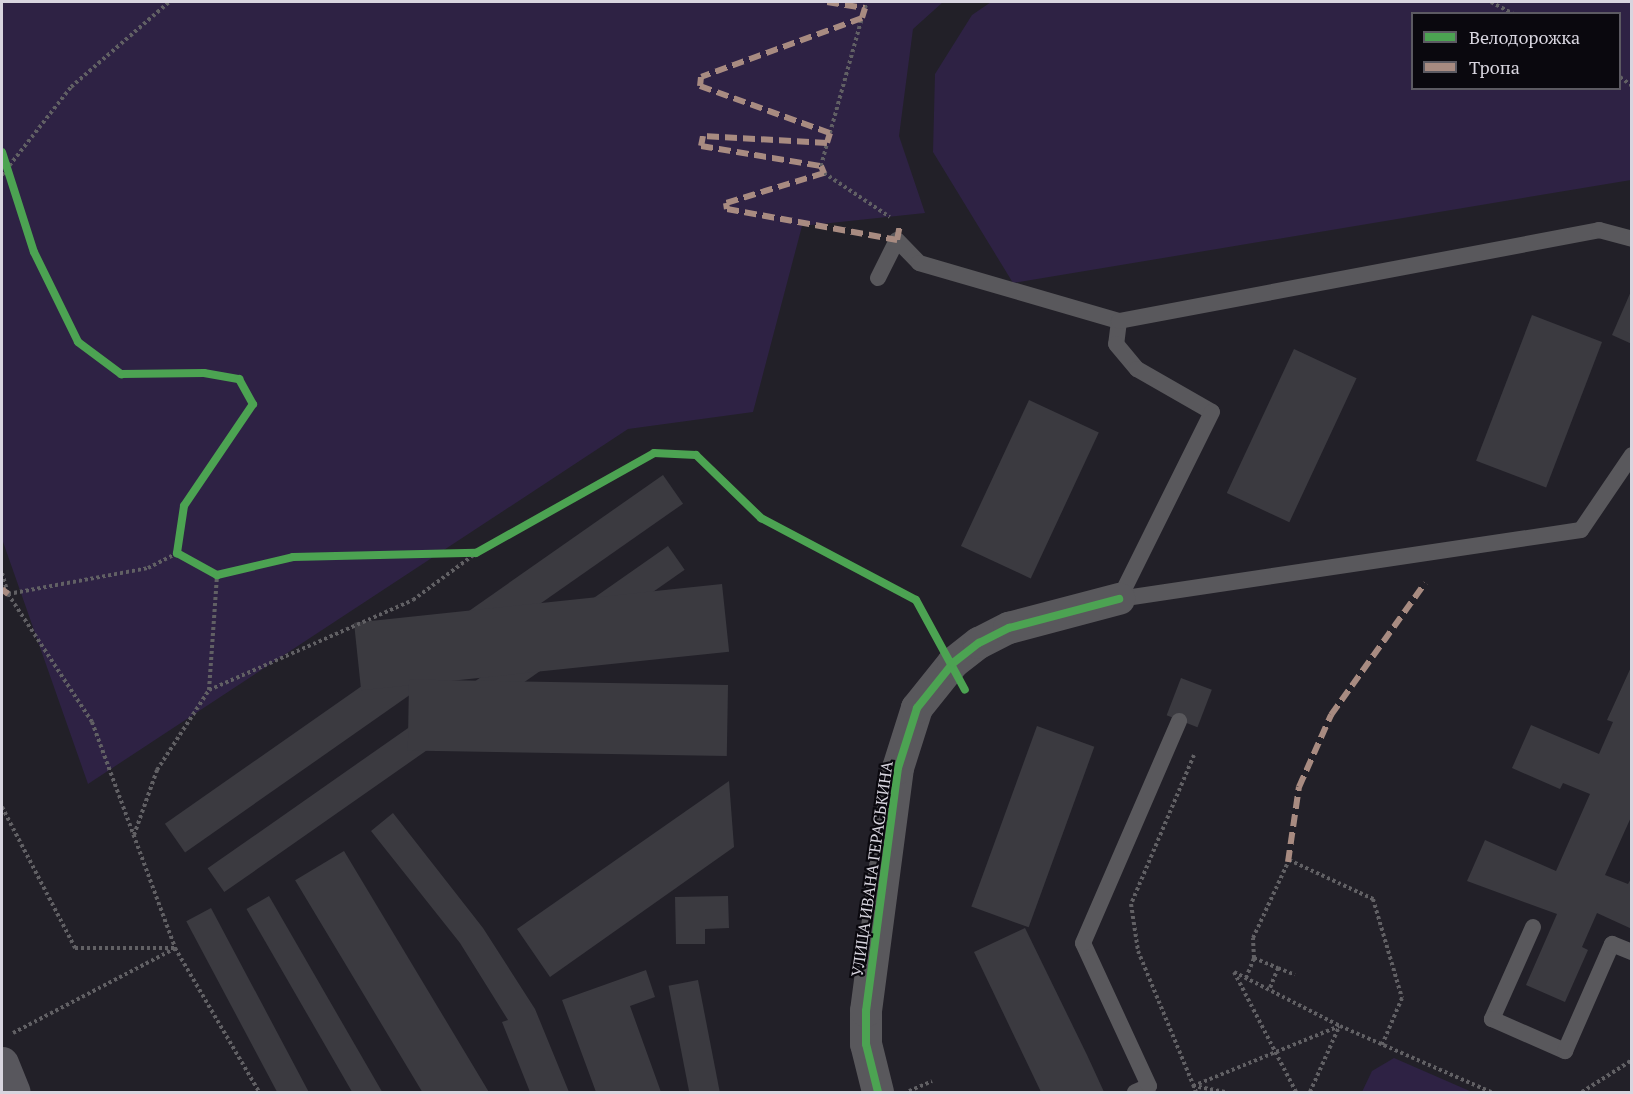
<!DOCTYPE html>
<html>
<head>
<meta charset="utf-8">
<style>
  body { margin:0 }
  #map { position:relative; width:1633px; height:1094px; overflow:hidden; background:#222028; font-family:"PT Serif",serif }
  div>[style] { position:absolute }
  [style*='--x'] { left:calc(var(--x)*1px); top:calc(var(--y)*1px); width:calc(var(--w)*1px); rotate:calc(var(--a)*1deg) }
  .green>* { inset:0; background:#2e2244 }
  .building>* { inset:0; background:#3b3a40; transform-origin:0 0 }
  .path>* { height:4px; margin-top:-2px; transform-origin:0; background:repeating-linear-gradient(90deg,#616064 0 3px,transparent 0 6px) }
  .lane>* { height:16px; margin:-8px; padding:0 8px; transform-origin:8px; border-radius:8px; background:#59585c }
  .street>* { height:32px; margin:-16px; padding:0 16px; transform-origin:16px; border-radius:16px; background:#59585c }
  .highway>* { height:33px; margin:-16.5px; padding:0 16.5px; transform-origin:16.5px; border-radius:16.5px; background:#58575d }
  .quiet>* { height:6px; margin-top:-3px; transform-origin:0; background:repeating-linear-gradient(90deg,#a88b81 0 12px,transparent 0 18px) }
  .cycleway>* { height:8px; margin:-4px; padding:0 4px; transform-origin:4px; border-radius:4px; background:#4ca352 }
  span { translate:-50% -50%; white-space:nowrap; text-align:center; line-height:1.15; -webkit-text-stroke:4.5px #0a080e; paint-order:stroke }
  .street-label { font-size:16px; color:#d8d5df }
  .frame { position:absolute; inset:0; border:3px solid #d8d5df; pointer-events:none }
  .legend { position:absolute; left:1411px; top:12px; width:210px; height:78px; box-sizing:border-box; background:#0a080e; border:2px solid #5c5a62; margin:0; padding:8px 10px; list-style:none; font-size:18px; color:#d8d5df }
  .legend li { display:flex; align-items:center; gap:12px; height:30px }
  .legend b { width:30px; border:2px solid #5c5a62 }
</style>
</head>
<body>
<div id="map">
  <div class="green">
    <i style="clip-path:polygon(2px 2px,943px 2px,913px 29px,899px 136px,925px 213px,802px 226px,753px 412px,628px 429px,88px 784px,2px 539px)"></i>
    <i style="clip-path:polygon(evenodd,991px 2px,1631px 2px,1631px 180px,1013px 283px,933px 152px,935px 74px,972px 15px,991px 2px,1412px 14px,1620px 14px,1620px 88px,1412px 88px,1412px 14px)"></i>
    <i style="clip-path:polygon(1394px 1058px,1472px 1092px,1362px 1092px,1372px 1071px)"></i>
  </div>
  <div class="building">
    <i style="clip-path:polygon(1632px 289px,1632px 344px,1612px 335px)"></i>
    <i style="left:1532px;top:315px;width:75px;height:156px;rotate:21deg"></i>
    <i style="left:1294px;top:349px;width:69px;height:159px;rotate:25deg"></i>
    <i style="left:1029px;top:400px;width:77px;height:161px;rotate:25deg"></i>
    <i style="left:663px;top:475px;width:35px;height:608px;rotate:55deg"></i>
    <i style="left:668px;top:546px;width:29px;height:562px;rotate:55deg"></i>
    <i style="left:722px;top:584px;width:68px;height:370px;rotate:84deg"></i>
    <i style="clip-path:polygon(1632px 665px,1632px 815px,1605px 875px,1628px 884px,1632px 877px,1632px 929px,1597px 913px,1582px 947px,1588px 950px,1565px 1002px,1526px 985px,1557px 914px,1467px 881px,1485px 840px,1556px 871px,1590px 794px,1563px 783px,1560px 789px,1512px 768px,1531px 725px,1599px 754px,1613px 722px,1607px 720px)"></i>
    <i style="left:1181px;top:678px;width:33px;height:40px;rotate:21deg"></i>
    <i style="left:728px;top:685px;width:71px;height:319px;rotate:91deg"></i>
    <i style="left:1037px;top:726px;width:61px;height:192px;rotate:20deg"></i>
    <i style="clip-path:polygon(729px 781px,734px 847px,550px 977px,517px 929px)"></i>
    <i style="clip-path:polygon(393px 813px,483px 928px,535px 1009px,569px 1092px,530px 1092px,502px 1022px,508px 1020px,460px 943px,371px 831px)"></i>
    <i style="left:344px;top:851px;width:280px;height:57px;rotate:59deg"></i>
    <i style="left:269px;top:896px;width:227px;height:26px;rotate:60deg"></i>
    <i style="clip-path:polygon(728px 896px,729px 928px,705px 929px,705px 944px,676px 944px,675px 897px)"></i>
    <i style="left:211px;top:908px;width:208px;height:28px;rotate:62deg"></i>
    <i style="clip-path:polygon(1025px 928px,1087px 1055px,1104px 1092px,1041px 1092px,974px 952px)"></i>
    <i style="clip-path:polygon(646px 970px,655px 997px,630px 1006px,661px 1092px,596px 1092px,562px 1000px)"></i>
    <i style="left:698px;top:980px;width:114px;height:30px;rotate:79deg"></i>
  </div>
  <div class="path">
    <i style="--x:1491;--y:2;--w:26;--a:28"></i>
    <i style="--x:865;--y:8;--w:6;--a:-72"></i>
    <i style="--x:1620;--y:77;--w:15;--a:37"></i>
    <i style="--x:830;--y:133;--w:119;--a:-74.5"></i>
    <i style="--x:821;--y:166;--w:24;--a:-75"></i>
    <i style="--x:824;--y:173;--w:79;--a:33.7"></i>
    <i style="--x:2;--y:175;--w:112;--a:-51.9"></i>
    <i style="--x:71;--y:87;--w:130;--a:-40.9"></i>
    <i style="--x:2;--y:573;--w:22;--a:74"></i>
    <i style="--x:8;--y:594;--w:153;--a:56.7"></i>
    <i style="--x:92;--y:722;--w:241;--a:69.8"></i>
    <i style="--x:175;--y:948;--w:167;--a:59.7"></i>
    <i style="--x:8;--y:594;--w:142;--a:-10.5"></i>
    <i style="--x:148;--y:568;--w:33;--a:-27"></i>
    <i style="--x:209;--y:690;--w:223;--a:-23.8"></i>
    <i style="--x:413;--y:600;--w:79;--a:-36.7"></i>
    <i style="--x:1194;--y:755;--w:162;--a:112.9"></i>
    <i style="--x:1131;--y:904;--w:48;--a:81.5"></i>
    <i style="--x:1138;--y:951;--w:152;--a:67.6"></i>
    <i style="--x:2;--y:807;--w:159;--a:62.6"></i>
    <i style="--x:75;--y:948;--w:100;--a:0"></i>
    <i style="--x:134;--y:835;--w:69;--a:-70.5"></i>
    <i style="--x:157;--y:770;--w:95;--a:-57"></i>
    <i style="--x:209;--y:690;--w:115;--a:-86"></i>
    <i style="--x:1254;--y:958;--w:20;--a:-93"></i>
    <i style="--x:1253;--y:938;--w:86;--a:-65.2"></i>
    <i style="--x:1289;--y:860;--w:93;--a:24.9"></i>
    <i style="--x:1373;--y:899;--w:103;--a:73.7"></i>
    <i style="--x:1402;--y:998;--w:51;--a:113.1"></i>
    <i style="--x:1278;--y:968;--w:18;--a:22"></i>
    <i style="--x:1246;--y:978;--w:22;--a:-68"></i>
    <i style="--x:1254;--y:958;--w:26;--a:23"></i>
    <i style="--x:1278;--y:968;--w:24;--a:112"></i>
    <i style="--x:13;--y:1033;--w:182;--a:-27.6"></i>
    <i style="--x:909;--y:1091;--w:25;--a:-23"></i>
    <i style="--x:1225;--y:1092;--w:33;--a:-169"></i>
    <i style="--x:1193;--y:1086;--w:158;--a:-22.3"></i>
    <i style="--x:1296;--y:1092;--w:135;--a:-117.3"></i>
    <i style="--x:1234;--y:972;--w:119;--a:27"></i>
    <i style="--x:1340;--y:1026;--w:165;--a:23.6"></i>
    <i style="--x:1310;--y:1092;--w:71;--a:-66"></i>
    <i style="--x:1582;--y:1092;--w:59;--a:-32.6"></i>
  </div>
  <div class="lane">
    <i style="--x:878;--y:278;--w:42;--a:-63.4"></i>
    <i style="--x:897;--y:240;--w:32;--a:46"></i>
    <i style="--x:919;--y:263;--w:208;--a:16.2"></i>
    <i style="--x:1119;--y:321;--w:23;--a:97"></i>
    <i style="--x:1116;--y:344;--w:33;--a:50"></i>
    <i style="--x:1137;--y:369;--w:86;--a:29.8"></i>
    <i style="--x:1212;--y:412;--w:209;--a:116.4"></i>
    <i style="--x:1119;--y:321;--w:489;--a:-10.7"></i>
    <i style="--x:1599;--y:230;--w:34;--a:15"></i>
    <i style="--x:1119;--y:599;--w:467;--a:-8.5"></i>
    <i style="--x:1581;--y:530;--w:91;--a:-55.8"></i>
    <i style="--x:1533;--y:927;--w:101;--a:114"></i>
    <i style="--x:1492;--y:1019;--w:80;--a:23.7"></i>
    <i style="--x:1565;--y:1051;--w:117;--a:-66.3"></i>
    <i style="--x:1612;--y:944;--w:22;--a:22"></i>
    <i style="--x:1135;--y:1092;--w:15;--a:-23"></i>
    <i style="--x:1149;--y:1086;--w:157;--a:-114.8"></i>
    <i style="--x:1083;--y:943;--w:242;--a:-66.6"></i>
  </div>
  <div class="street">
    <i style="--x:878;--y:1092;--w:49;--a:-104"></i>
    <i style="--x:866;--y:1044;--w:33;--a:-90"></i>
    <i style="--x:866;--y:1011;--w:245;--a:-82.5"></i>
    <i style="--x:898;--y:768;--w:63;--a:-72.4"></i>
    <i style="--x:917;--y:708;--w:58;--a:-51.3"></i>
    <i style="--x:953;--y:663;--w:33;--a:-38"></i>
    <i style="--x:979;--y:643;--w:34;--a:-27"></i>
    <i style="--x:1009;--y:628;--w:114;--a:-14.8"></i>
  </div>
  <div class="highway">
    <i style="--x:2;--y:1063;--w:31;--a:68"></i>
  </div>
  <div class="quiet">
    <i style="--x:827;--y:2;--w:38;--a:9"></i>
    <i style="--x:865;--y:8;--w:10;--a:107"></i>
    <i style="--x:862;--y:18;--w:171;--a:159.9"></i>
    <i style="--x:701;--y:77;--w:9;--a:96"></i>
    <i style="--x:700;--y:86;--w:138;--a:19.9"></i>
    <i style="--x:830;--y:133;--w:10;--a:107"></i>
    <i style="--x:827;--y:143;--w:124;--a:-176.8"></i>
    <i style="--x:703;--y:136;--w:10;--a:101"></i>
    <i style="--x:701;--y:146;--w:122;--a:9.5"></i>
    <i style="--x:821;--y:166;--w:8;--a:67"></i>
    <i style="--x:824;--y:173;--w:102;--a:163"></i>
    <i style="--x:726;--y:203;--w:6;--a:81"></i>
    <i style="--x:727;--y:209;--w:173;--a:10.3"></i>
    <i style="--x:897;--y:240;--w:15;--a:-79"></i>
    <i style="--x:2;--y:589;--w:8;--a:40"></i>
    <i style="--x:1288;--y:862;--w:76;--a:-81.7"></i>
    <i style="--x:1299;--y:787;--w:79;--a:-66"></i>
    <i style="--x:1331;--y:715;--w:162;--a:-54.5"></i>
  </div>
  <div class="cycleway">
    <i style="--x:2;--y:152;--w:105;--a:72.3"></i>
    <i style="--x:34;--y:252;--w:100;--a:63.9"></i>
    <i style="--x:78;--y:342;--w:54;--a:36.7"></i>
    <i style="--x:121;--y:374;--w:83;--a:-0.7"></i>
    <i style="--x:204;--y:373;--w:36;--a:10"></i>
    <i style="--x:239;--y:379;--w:29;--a:61"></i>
    <i style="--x:253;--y:404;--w:123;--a:124.1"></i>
    <i style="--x:184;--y:506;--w:48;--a:98.5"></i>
    <i style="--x:177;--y:553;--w:46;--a:28.8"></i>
    <i style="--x:217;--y:575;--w:78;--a:-13.3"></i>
    <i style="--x:293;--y:557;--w:183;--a:-1.3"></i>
    <i style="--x:476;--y:553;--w:204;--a:-29.3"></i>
    <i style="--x:654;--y:453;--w:42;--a:2.7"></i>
    <i style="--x:696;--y:455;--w:91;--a:44.1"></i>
    <i style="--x:761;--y:518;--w:175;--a:27.9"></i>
    <i style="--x:916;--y:600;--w:102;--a:61.4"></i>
    <i style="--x:878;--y:1092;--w:49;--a:-104"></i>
    <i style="--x:866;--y:1044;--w:33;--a:-90"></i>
    <i style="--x:866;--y:1011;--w:245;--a:-82.5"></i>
    <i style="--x:898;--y:768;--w:63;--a:-72.4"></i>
    <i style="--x:917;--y:708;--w:58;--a:-51.3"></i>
    <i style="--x:953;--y:663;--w:33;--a:-38"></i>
    <i style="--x:979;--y:643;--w:34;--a:-27"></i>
    <i style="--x:1009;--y:628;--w:114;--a:-14.8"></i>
  </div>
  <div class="street-label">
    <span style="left:872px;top:869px;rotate:-82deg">УЛИЦА ИВАНА ГЕРАСЬКИНА</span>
  </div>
  <div class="frame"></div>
  <ul class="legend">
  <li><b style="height:8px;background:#4ca352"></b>Велодорожка</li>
  <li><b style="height:8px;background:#a88b81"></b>Тропа</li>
  </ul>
</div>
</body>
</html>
